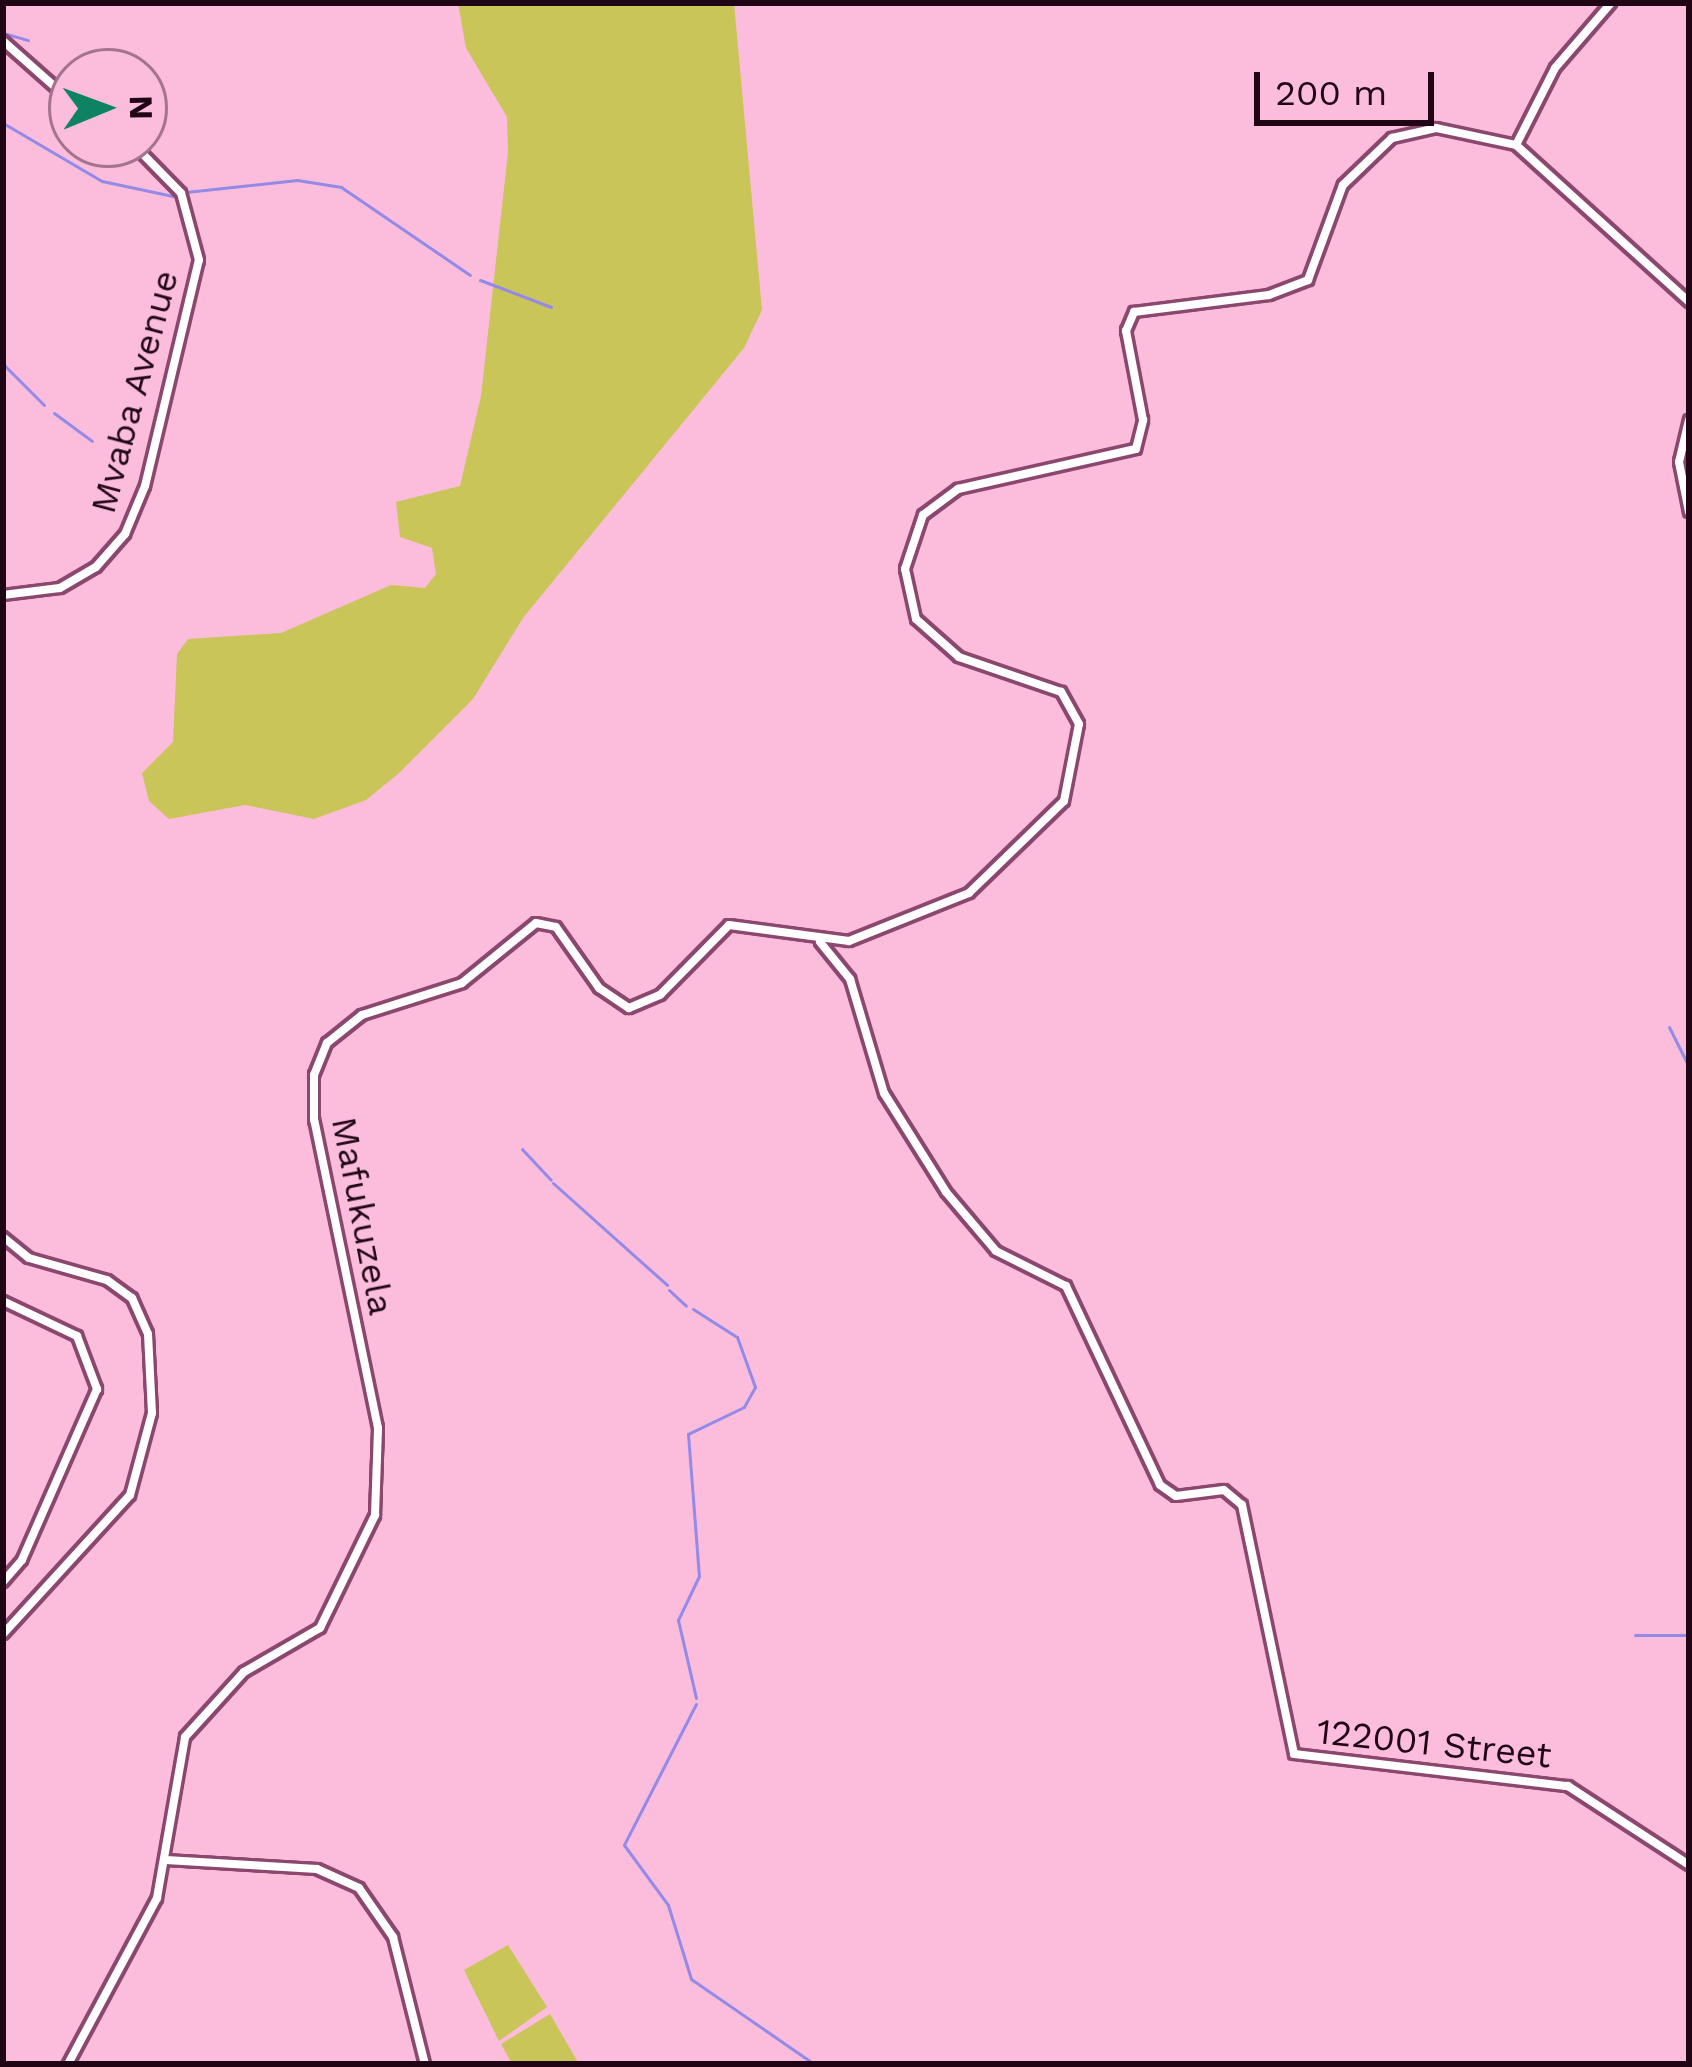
<!DOCTYPE html>
<html>
<head>
<meta charset="utf-8">
<style>
  body { margin:0 }
  #map { position:relative; width:1692px; height:2067px; overflow:hidden; background:#fcbddd; font-family:"Work Sans",sans-serif }
  div>[style] { position:absolute }
  [style*='--x'] { left:calc(var(--x)*1px); top:calc(var(--y)*1px); width:calc(var(--w)*1px); rotate:calc(var(--a)*1deg) }
  .green>* { inset:0; background:#c9c558 }
  .stream>* { height:3px; margin:-1.5px; padding:0 1.5px; transform-origin:1.5px; border-radius:1.5px; background:#938ae7 }
  .roads { filter:drop-shadow(3px 0 #8b476d) drop-shadow(-3px 0 #8b476d) drop-shadow(0 3px #8b476d) drop-shadow(0 -3px #8b476d) }
  .secondary>* { height:8px; margin:-4px; padding:0 4px; transform-origin:4px; border-radius:4px; background:#fff }
  span { translate:-50% -50%; white-space:nowrap; text-align:center; line-height:1.15; -webkit-text-stroke:9px #fcbddd; paint-order:stroke }
  .street-label { font-size:36px; color:#200615 }
  .frame { position:absolute; inset:0; border:6px solid #200615; pointer-events:none }
  .north { position:absolute; left:48px; top:48px; width:120px; height:120px; box-sizing:border-box; background:#fcbddd; border:3px solid #a4748d; border-radius:50%; rotate:89deg; font-size:33px; font-weight:700; line-height:48px; text-align:center; color:#200615 }
  .north::after { content:''; display:block; margin:auto; width:42px; height:54px; background:#0d8362; clip-path:polygon(50% 0,100% 100%,50% 72%,0 100%) }
  .scale { position:absolute; left:1254px; top:72px; width:180px; height:54px; box-sizing:border-box; border:6px solid #200615; border-top:0; padding-left:15px; font-size:36px; line-height:42px; white-space:nowrap; color:#200615; -webkit-text-stroke:9px #fcbddd; paint-order:stroke }
</style>
</head>
<body>
<div id="map">
  <div class="green">
    <i style="clip-path:polygon(458px 3px,734px 3px,762px 310px,744px 348px,523px 618px,473px 699px,398px 774px,366px 800px,314px 819px,245px 805px,169px 819px,149px 801px,142px 773px,173px 742px,177px 654px,188px 639px,281px 633px,391px 585px,425px 588px,436px 574px,432px 548px,400px 537px,396px 502px,460px 486px,481px 396px,508px 152px,507px 117px,466px 48px)"></i>
    <i style="clip-path:polygon(508px 1945px,547px 2007px,499px 2041px,464px 1970px)"></i>
    <i style="clip-path:polygon(550px 2014px,579px 2064px,512px 2064px,501px 2044px)"></i>
  </div>
  <div class="stream">
    <i style="--x:3;--y:33;--w:26;--a:16"></i>
    <i style="--x:3;--y:123;--w:115;--a:30.4"></i>
    <i style="--x:102;--y:181;--w:77;--a:12"></i>
    <i style="--x:186;--y:192;--w:112;--a:-6.2"></i>
    <i style="--x:297;--y:180;--w:45;--a:9"></i>
    <i style="--x:341;--y:187;--w:156;--a:34.3"></i>
    <i style="--x:480;--y:280;--w:76;--a:20.8"></i>
    <i style="--x:3;--y:364;--w:58;--a:45"></i>
    <i style="--x:54;--y:413;--w:47;--a:36.4"></i>
    <i style="--x:1669;--y:1027;--w:45;--a:63.4"></i>
    <i style="--x:522;--y:1149;--w:42;--a:46.9"></i>
    <i style="--x:553;--y:1183;--w:153;--a:41.8"></i>
    <i style="--x:669;--y:1290;--w:23;--a:43"></i>
    <i style="--x:693;--y:1309;--w:52;--a:32.5"></i>
    <i style="--x:737;--y:1337;--w:53;--a:70.2"></i>
    <i style="--x:755;--y:1387;--w:23;--a:119"></i>
    <i style="--x:744;--y:1407;--w:62;--a:154.3"></i>
    <i style="--x:688;--y:1434;--w:142;--a:85.6"></i>
    <i style="--x:699;--y:1576;--w:49;--a:115.5"></i>
    <i style="--x:678;--y:1620;--w:80;--a:77"></i>
    <i style="--x:1635;--y:1635;--w:54;--a:0"></i>
    <i style="--x:696;--y:1704;--w:158;--a:117.1"></i>
    <i style="--x:624;--y:1845;--w:74;--a:53.7"></i>
    <i style="--x:668;--y:1905;--w:77;--a:72.7"></i>
    <i style="--x:691;--y:1979;--w:150;--a:34.6"></i>
  </div>
  <div class="roads">
    <div class="secondary">
      <i style="--x:3;--y:41;--w:92;--a:41.5"></i>
      <i style="--x:1516;--y:145;--w:86;--a:-63.1"></i>
      <i style="--x:1555;--y:68;--w:86;--a:-49.3"></i>
      <i style="--x:1689;--y:420;--w:43;--a:103.4"></i>
      <i style="--x:1679;--y:462;--w:51;--a:78.7"></i>
      <i style="--x:3;--y:595;--w:57;--a:-7"></i>
      <i style="--x:60;--y:588;--w:42;--a:-30.3"></i>
      <i style="--x:96;--y:567;--w:44;--a:-48.7"></i>
      <i style="--x:125;--y:534;--w:52;--a:-67.4"></i>
      <i style="--x:145;--y:486;--w:232;--a:-76.6"></i>
      <i style="--x:199;--y:260;--w:69;--a:-105"></i>
      <i style="--x:181;--y:193;--w:69;--a:-134.4"></i>
      <i style="--x:820;--y:942;--w:48;--a:51"></i>
      <i style="--x:850;--y:979;--w:119;--a:73.4"></i>
      <i style="--x:884;--y:1093;--w:117;--a:57.9"></i>
      <i style="--x:946;--y:1192;--w:77;--a:49.7"></i>
      <i style="--x:996;--y:1251;--w:78;--a:26.6"></i>
      <i style="--x:1066;--y:1286;--w:220;--a:64.7"></i>
      <i style="--x:1160;--y:1485;--w:19;--a:35"></i>
      <i style="--x:1176;--y:1496;--w:48;--a:-7.1"></i>
      <i style="--x:1224;--y:1490;--w:23;--a:40"></i>
      <i style="--x:1242;--y:1505;--w:254;--a:78.2"></i>
      <i style="--x:1294;--y:1754;--w:276;--a:6.7"></i>
      <i style="--x:1568;--y:1786;--w:145;--a:33.1"></i>
      <i style="--x:3;--y:1237;--w:33;--a:39"></i>
      <i style="--x:29;--y:1258;--w:81;--a:15.8"></i>
      <i style="--x:107;--y:1280;--w:31;--a:36"></i>
      <i style="--x:132;--y:1298;--w:39;--a:66"></i>
      <i style="--x:148;--y:1334;--w:79;--a:87.1"></i>
      <i style="--x:152;--y:1413;--w:85;--a:105"></i>
      <i style="--x:130;--y:1495;--w:188;--a:132.4"></i>
      <i style="--x:3;--y:1301;--w:82;--a:25.3"></i>
      <i style="--x:77;--y:1336;--w:57;--a:69.3"></i>
      <i style="--x:97;--y:1389;--w:187;--a:113.7"></i>
      <i style="--x:22;--y:1560;--w:29;--a:131"></i>
      <i style="--x:166;--y:1860;--w:151;--a:3.4"></i>
      <i style="--x:317;--y:1869;--w:46;--a:24.3"></i>
      <i style="--x:359;--y:1888;--w:60;--a:55.2"></i>
      <i style="--x:393;--y:1937;--w:131;--a:75.9"></i>
      <i style="--x:68;--y:2064;--w:188;--a:-61.8"></i>
      <i style="--x:157;--y:1898;--w:163;--a:-80.1"></i>
      <i style="--x:185;--y:1737;--w:88;--a:-47.8"></i>
      <i style="--x:244;--y:1672;--w:88;--a:-30.1"></i>
      <i style="--x:320;--y:1628;--w:126;--a:-64"></i>
      <i style="--x:375;--y:1515;--w:87;--a:-88"></i>
      <i style="--x:378;--y:1428;--w:315;--a:-101.7"></i>
      <i style="--x:314;--y:1120;--w:45;--a:-90"></i>
      <i style="--x:314;--y:1075;--w:35;--a:-68"></i>
      <i style="--x:327;--y:1043;--w:45;--a:-38.7"></i>
      <i style="--x:362;--y:1015;--w:105;--a:-17.7"></i>
      <i style="--x:462;--y:983;--w:95;--a:-39"></i>
      <i style="--x:536;--y:923;--w:20;--a:11"></i>
      <i style="--x:556;--y:927;--w:75;--a:54.8"></i>
      <i style="--x:599;--y:988;--w:36;--a:34"></i>
      <i style="--x:629;--y:1008;--w:34;--a:-23"></i>
      <i style="--x:660;--y:995;--w:98;--a:-45.4"></i>
      <i style="--x:729;--y:925;--w:121;--a:7.6"></i>
      <i style="--x:849;--y:941;--w:129;--a:-21.8"></i>
      <i style="--x:969;--y:893;--w:132;--a:-44.1"></i>
      <i style="--x:1064;--y:801;--w:78;--a:-79"></i>
      <i style="--x:1079;--y:724;--w:37;--a:-119"></i>
      <i style="--x:1061;--y:692;--w:108;--a:-161.1"></i>
      <i style="--x:959;--y:657;--w:57;--a:-138.5"></i>
      <i style="--x:916;--y:619;--w:51;--a:-102.4"></i>
      <i style="--x:905;--y:569;--w:57;--a:-71.6"></i>
      <i style="--x:923;--y:515;--w:44;--a:-36.6"></i>
      <i style="--x:958;--y:489;--w:182;--a:-12.7"></i>
      <i style="--x:1136;--y:449;--w:30;--a:-76"></i>
      <i style="--x:1143;--y:420;--w:91;--a:-100.8"></i>
      <i style="--x:1126;--y:331;--w:21;--a:-67"></i>
      <i style="--x:1134;--y:312;--w:136;--a:-7.2"></i>
      <i style="--x:1269;--y:295;--w:42;--a:-21"></i>
      <i style="--x:1308;--y:280;--w:101;--a:-69.8"></i>
      <i style="--x:1343;--y:185;--w:68;--a:-43.8"></i>
      <i style="--x:1392;--y:138;--w:45;--a:-12.8"></i>
      <i style="--x:1436;--y:128;--w:82;--a:12"></i>
      <i style="--x:1516;--y:145;--w:234;--a:42.2"></i>
    </div>
  </div>
  <div class="street-label">
    <span style="left:135px;top:392px;rotate:-75deg">Mvaba Avenue</span>
    <span style="left:362px;top:1216px;rotate:79deg">Mafukuzela</span>
    <span style="left:1434px;top:1744px;rotate:6deg">122001 Street</span>
  </div>
  <div class="frame"></div>
  <div class="north">N</div>
  <div class="scale">200 m</div>
</div>
</body>
</html>
